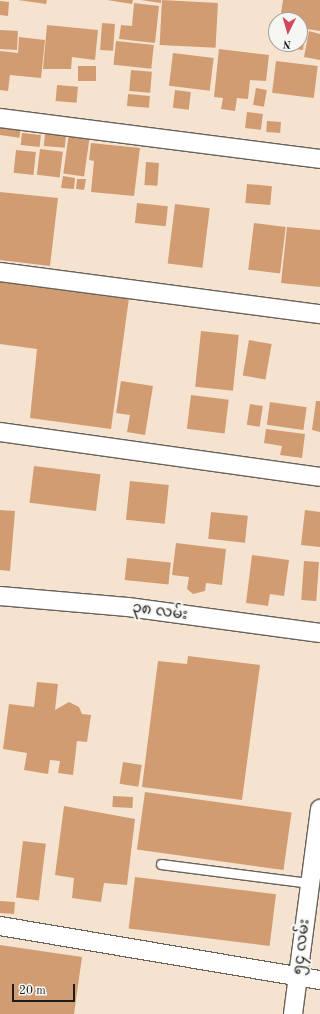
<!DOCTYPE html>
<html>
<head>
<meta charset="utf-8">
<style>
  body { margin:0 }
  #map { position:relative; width:320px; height:1014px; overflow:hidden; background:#f5e3cf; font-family:"Old Standard TT","Noto Sans Myanmar",serif }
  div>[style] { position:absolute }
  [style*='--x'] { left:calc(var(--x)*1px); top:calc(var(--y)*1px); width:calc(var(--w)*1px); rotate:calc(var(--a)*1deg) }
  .building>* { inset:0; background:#d19c72; transform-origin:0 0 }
  .roads { filter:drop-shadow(1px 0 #68625b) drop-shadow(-1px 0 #68625b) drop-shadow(0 1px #68625b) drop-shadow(0 -1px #68625b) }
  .lane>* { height:9px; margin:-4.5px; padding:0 4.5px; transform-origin:4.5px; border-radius:4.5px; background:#fff }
  .street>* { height:18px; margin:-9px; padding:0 9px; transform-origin:9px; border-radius:9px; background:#fff }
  span { translate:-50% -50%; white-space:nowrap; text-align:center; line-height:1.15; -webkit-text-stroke:4px #f6f6f2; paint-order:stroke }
  .street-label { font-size:15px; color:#1c1c1c }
  .north { position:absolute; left:268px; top:12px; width:40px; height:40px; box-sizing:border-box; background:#f6f6f2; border:1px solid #9f9f9c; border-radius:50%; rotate:185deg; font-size:11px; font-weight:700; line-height:16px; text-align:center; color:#1c1c1c }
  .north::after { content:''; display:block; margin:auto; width:14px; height:18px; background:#d1495b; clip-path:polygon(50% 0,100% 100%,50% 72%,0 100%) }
  .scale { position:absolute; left:12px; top:984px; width:63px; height:18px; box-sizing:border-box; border:2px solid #1c1c1c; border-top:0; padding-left:5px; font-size:12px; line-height:14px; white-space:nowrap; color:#1c1c1c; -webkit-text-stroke:3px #f6f6f2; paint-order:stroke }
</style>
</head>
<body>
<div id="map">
  <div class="building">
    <i style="clip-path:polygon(18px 0,47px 0,46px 4px)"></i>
    <i style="clip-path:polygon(107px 0,133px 0,132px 4px)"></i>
    <i style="clip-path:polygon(141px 0,161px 0,161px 3px)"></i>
    <i style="left:162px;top:0;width:56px;height:45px;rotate:3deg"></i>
    <i style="clip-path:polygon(283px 0,320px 0,320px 31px,300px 28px,300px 20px,280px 20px)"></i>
    <i style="clip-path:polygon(0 1px,9px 2px,8px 16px,0 15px)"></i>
    <i style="clip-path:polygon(134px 3px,159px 6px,155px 43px,119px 39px,121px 25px,132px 26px)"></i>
    <i style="left:102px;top:23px;width:13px;height:27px;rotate:4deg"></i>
    <i style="clip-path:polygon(47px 25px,98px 30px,95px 60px,72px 57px,71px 69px,43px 69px)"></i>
    <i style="left:0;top:30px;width:18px;height:19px;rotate:3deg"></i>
    <i style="clip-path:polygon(309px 31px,320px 34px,320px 60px,304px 57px)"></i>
    <i style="clip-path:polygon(300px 32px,305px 32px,303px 50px,279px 47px,280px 44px,300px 44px)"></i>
    <i style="clip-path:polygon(19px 37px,45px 40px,41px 78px,10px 75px,8px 91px,0 90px,0 51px,18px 53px)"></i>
    <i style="left:116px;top:41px;width:38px;height:24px;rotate:6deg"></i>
    <i style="clip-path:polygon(219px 49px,269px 55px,266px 81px,250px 80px,248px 99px,237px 98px,235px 111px,221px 109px,223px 98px,214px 97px)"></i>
    <i style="left:173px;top:53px;width:41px;height:33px;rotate:7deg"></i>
    <i style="left:276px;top:61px;width:42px;height:32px;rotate:7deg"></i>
    <i style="left:96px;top:66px;width:15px;height:18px;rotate:90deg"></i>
    <i style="left:131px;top:70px;width:21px;height:21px;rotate:5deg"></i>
    <i style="left:57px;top:85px;width:21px;height:16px;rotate:5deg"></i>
    <i style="left:256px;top:88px;width:11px;height:17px;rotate:10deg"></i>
    <i style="left:175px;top:90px;width:16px;height:18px;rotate:7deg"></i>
    <i style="left:128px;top:94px;width:22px;height:12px;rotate:5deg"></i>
    <i style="left:247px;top:112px;width:16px;height:16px;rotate:7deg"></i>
    <i style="left:267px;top:121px;width:14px;height:11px;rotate:4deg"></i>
    <i style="left:0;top:125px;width:21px;height:10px;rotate:8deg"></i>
    <i style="left:22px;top:133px;width:19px;height:12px;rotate:6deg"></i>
    <i style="left:45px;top:133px;width:21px;height:13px;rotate:5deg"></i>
    <i style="left:69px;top:133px;width:21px;height:41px;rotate:8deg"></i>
    <i style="clip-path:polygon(91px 143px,140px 148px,134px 196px,91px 192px,94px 161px,89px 160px)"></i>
    <i style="left:40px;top:149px;width:23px;height:26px;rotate:7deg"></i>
    <i style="left:16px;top:150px;width:20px;height:23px;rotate:6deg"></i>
    <i style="left:146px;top:162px;width:13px;height:23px;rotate:4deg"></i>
    <i style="clip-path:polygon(63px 176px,75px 178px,74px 189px,61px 188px)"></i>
    <i style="clip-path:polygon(77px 179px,86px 179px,84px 190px,76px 189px)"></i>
    <i style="left:247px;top:184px;width:25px;height:19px;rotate:5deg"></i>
    <i style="clip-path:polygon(0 192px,58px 198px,50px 266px,0 260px)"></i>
    <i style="left:137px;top:203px;width:31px;height:20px;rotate:6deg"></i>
    <i style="left:175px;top:204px;width:35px;height:60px;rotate:7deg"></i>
    <i style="left:254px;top:223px;width:32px;height:47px;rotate:7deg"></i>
    <i style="clip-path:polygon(287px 227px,320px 230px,320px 287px,281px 283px)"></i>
    <i style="clip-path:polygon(0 280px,129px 298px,111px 429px,30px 418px,37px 349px,0 344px)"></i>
    <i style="left:201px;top:331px;width:38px;height:56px;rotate:6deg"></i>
    <i style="left:249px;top:340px;width:23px;height:36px;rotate:10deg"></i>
    <i style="clip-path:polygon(121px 381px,153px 386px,145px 435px,127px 432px,130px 415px,116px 413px)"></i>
    <i style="left:191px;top:395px;width:38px;height:34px;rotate:7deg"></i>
    <i style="clip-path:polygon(316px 401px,320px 401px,320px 432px,312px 430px)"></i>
    <i style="left:270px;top:402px;width:37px;height:23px;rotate:8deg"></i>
    <i style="left:250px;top:404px;width:13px;height:21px;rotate:9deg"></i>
    <i style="clip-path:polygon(266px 429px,305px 434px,302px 458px,280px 455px,282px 446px,264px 443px)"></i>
    <i style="left:34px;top:466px;width:67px;height:37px;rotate:7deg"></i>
    <i style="left:130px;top:481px;width:39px;height:39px;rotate:6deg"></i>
    <i style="clip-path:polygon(0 510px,15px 511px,10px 571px,0 570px)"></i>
    <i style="clip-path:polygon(305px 510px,320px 512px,320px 547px,301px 545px)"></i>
    <i style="left:211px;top:512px;width:37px;height:27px;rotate:6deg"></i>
    <i style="clip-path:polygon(176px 543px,226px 549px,222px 585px,206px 583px,205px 591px,193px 594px,187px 589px,189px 577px,172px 575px)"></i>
    <i style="clip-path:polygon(252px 555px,289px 560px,284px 596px,270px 594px,268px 606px,246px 603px)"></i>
    <i style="left:127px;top:558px;width:44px;height:22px;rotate:6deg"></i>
    <i style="left:304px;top:561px;width:15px;height:39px;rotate:4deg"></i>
    <i style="clip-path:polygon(188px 656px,260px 665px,242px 800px,142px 787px,158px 661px,187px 664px)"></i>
    <i style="clip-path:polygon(37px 682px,58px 684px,55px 710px,69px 702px,79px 707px,82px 714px,91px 715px,87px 742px,77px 741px,73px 775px,58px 773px,60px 761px,50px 760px,48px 774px,24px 770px,27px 753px,3px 749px,9px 704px,34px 707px)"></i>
    <i style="left:123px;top:762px;width:19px;height:22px;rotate:9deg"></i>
    <i style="left:145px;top:792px;width:148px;height:58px;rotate:8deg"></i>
    <i style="left:113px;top:796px;width:20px;height:11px;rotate:3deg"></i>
    <i style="clip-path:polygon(64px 806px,135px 819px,127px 885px,104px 883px,101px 902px,72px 898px,74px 878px,55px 875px)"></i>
    <i style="left:23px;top:841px;width:23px;height:57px;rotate:7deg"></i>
    <i style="left:135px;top:877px;width:142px;height:52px;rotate:7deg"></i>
    <i style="left:0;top:901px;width:15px;height:12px;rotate:4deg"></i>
    <i style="clip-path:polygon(0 945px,82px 957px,74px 1014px,0 1014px)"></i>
  </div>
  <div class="roads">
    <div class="lane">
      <i style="--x:161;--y:864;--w:150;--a:7.3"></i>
    </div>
    <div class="street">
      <i style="--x:0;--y:118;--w:323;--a:7.3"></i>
      <i style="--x:0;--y:272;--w:323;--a:7.5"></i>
      <i style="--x:0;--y:432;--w:323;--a:8"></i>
      <i style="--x:0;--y:596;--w:128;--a:4.9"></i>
      <i style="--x:128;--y:607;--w:194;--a:7.7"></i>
      <i style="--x:0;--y:926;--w:325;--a:9.6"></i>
      <i style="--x:293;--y:1014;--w:207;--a:-82.5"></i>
    </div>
  </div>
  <div class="street-label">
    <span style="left:160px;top:612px;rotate:8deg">၃၈ လမ်း</span>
    <span style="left:302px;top:947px;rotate:-83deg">၅၄ လမ်း</span>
  </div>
  <div class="north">N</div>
  <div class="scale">20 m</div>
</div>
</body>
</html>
